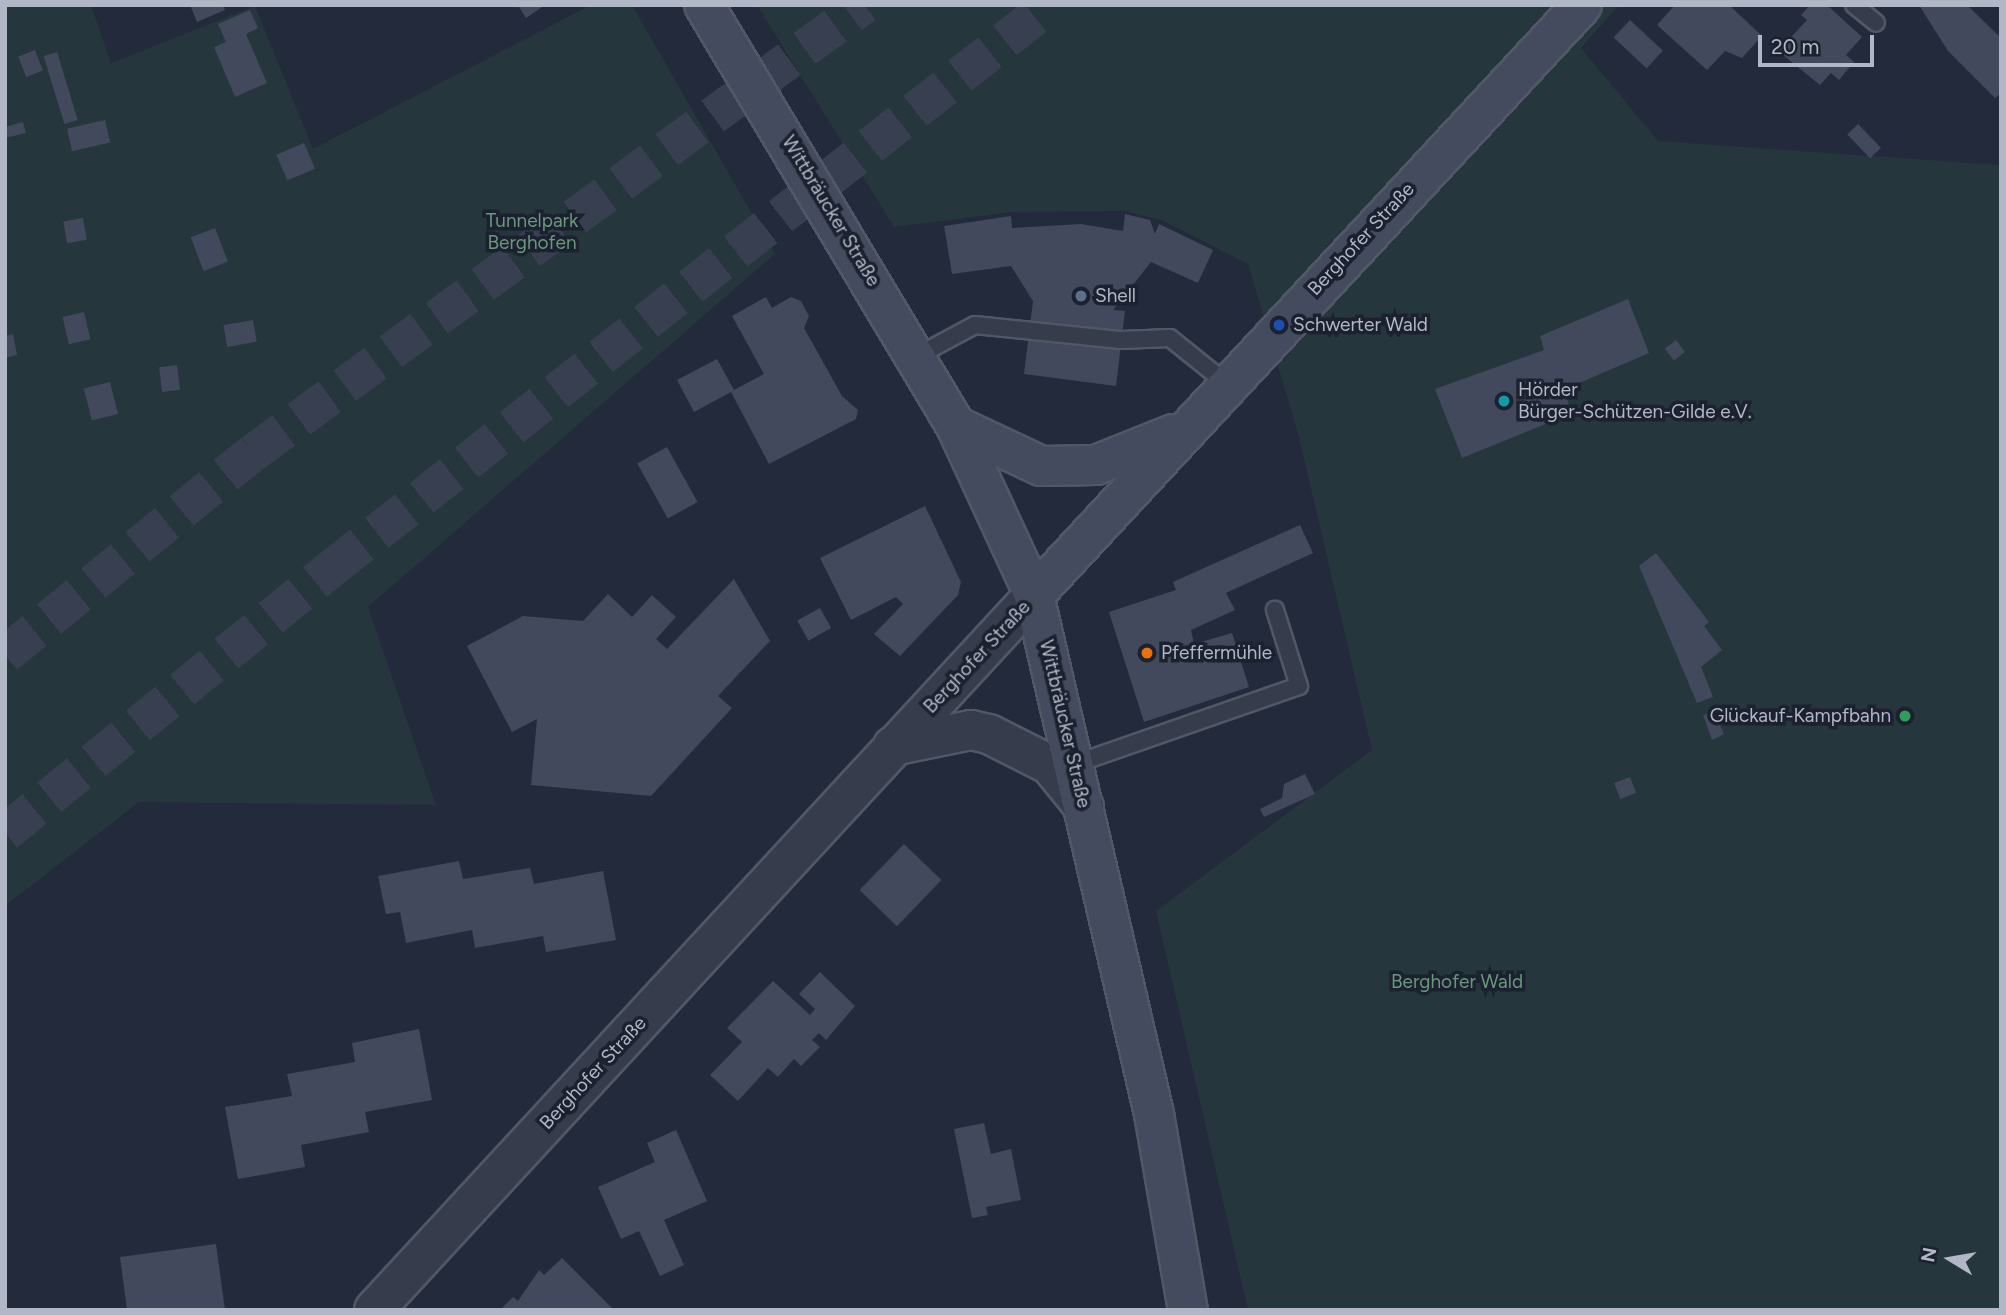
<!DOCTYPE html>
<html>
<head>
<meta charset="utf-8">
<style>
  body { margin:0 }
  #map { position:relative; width:2006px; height:1315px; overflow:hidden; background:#232a3b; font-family:Figtree,sans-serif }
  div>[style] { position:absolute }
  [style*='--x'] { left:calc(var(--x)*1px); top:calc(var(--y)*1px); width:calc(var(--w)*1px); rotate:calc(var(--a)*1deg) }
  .green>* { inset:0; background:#25363c }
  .building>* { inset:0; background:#42495d; transform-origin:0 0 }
  .trunk-tunnel>* { height:38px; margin-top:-19px; transform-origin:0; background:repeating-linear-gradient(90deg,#383f50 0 38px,transparent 0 57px) }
  .roads { filter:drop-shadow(2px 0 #515766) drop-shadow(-2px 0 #515766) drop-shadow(0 2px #515766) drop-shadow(0 -2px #515766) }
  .service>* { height:16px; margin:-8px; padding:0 8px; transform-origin:8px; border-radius:8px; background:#363c4b }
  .tertiary>* { height:38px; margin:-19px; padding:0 19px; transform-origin:19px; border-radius:19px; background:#363c4b }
  .secondary>* { height:38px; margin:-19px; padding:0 19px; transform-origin:19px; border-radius:19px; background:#444b5e }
  .dots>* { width:19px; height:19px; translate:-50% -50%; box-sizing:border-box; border:4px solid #1c2130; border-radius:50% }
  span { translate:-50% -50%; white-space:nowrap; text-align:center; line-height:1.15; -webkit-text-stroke:7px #1c2130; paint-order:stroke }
  .street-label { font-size:19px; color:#b2b7c7 }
  .park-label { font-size:19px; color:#69987a }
  .poi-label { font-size:19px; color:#b2b7c7 }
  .left { translate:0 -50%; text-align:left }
  .right { translate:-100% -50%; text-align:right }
  .frame { position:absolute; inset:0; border:7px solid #b2b7c7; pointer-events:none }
  .north { position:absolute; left:1915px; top:1224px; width:70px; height:70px; -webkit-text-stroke:5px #1c2130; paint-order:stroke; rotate:281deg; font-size:19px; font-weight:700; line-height:28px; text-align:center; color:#b2b7c7 }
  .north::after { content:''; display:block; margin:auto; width:24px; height:32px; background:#b2b7c7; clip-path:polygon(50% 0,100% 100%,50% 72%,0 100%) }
  .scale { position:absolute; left:1758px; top:35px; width:116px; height:32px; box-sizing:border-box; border:4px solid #b2b7c7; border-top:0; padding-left:9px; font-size:21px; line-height:24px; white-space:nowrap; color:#b2b7c7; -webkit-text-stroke:5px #1c2130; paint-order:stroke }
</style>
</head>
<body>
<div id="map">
  <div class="green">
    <i style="clip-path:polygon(5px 5px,91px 5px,111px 63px,255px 6px,313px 149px,591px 5px,632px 5px,775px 254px,368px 607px,436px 805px,139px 802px,5px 906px)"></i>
    <i style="clip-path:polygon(757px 5px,1619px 5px,1581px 48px,1658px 141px,2001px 165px,2001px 1310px,1248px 1310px,1156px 911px,1372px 750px,1299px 437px,1248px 264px,1161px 220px,1125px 211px,1012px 212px,894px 227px)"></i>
  </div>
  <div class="building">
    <i style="clip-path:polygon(190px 5px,223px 5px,225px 10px,197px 22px)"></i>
    <i style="clip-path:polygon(518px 5px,545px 5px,526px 18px)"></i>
    <i style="clip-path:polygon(1675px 5px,1729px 5px,1762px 36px,1742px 58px,1725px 51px,1707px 70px,1657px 25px)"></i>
    <i style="clip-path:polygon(1810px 5px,1827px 5px,1862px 37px,1846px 55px,1854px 62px,1839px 80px,1831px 73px,1820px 85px,1778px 51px,1807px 20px,1801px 15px)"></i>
    <i style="clip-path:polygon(1919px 5px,1967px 5px,2001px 38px,2001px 93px,1995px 98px,1948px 51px)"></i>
    <i style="clip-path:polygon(250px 10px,258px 28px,246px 34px,267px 83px,235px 97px,214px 47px,226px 42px,218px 24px)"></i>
    <i style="left:1630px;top:20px;width:45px;height:24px;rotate:43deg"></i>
    <i style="left:35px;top:50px;width:22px;height:18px;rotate:69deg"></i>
    <i style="left:57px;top:52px;width:71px;height:14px;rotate:73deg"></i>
    <i style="left:105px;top:120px;width:23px;height:39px;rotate:77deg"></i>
    <i style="clip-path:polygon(23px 122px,26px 133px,5px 138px,5px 127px)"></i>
    <i style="left:1858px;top:124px;width:33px;height:15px;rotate:46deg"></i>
    <i style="left:304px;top:143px;width:28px;height:30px;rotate:67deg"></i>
    <i style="clip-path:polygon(1125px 214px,1150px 220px,1155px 234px,1159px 224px,1213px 250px,1198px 283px,1151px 262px,1113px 310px,1125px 311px,1116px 386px,1024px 374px,1033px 301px,1011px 266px,952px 274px,944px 226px,1011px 216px,1012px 228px,1081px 224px,1123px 231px)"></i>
    <i style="left:83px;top:218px;width:22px;height:20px;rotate:80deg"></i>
    <i style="left:215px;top:228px;width:36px;height:26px;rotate:69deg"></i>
    <i style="clip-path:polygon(766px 297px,772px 308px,791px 297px,801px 301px,809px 316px,804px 328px,842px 396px,858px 410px,856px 419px,769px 464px,731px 392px,694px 412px,677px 380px,717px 359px,734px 390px,764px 374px,732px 316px)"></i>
    <i style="clip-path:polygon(1628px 299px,1649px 353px,1563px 390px,1573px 413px,1462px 458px,1435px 389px,1544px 350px,1540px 336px)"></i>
    <i style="left:84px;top:312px;width:28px;height:22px;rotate:77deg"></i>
    <i style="left:253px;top:320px;width:22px;height:30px;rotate:80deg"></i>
    <i style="clip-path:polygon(13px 334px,17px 355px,5px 358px,5px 336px)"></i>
    <i style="left:1676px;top:340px;width:15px;height:14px;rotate:53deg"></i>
    <i style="left:177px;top:365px;width:25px;height:18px;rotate:83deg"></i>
    <i style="left:110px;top:382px;width:33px;height:27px;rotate:76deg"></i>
    <i style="left:667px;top:447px;width:63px;height:34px;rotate:61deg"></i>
    <i style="clip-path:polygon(925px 506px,961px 582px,958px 595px,900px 656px,874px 634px,903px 604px,896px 597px,851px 620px,820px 558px)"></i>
    <i style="clip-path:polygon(1300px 525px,1313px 553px,1226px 593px,1235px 610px,1191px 630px,1194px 644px,1232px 633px,1249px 687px,1144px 722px,1109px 612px,1176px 590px,1173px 582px)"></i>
    <i style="clip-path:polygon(1656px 553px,1709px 622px,1704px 626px,1722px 650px,1701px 667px,1713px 697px,1697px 703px,1639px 566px)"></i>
    <i style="clip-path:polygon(734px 579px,770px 641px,718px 696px,732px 708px,651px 796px,531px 785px,537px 719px,512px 732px,467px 646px,523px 616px,583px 621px,608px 594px,632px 617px,652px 595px,676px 617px,656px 639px,667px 649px)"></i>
    <i style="left:820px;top:608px;width:23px;height:26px;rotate:61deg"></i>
    <i style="clip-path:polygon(1714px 711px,1724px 734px,1712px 740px,1703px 715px)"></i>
    <i style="clip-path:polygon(1305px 774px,1315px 794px,1264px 817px,1260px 809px,1282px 798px,1284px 784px)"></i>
    <i style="left:1630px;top:777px;width:17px;height:17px;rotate:69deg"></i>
    <i style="left:904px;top:844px;width:52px;height:64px;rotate:44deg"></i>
    <i style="clip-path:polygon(459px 861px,463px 879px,530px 868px,534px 884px,603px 871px,616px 940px,546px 952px,543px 936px,475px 948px,472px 930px,406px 943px,400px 912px,386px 914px,378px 876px)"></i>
    <i style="clip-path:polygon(820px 972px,855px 1006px,826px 1040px,819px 1033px,812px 1040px,820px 1047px,801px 1066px,794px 1059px,778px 1077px,768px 1068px,738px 1101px,710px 1075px,742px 1042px,727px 1028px,773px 981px,810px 1015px,815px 1009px,799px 994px)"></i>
    <i style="clip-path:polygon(419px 1029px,432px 1100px,365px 1112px,369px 1132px,301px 1145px,305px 1167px,238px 1179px,225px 1107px,292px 1096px,287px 1074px,355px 1062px,352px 1043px)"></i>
    <i style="clip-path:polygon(984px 1123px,991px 1154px,1011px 1149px,1021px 1200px,986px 1207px,988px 1215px,972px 1218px,954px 1129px)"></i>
    <i style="clip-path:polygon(676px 1130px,707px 1201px,664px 1220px,684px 1265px,660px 1276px,639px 1231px,621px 1239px,598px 1187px,655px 1162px,647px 1143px)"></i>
    <i style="clip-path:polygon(216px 1244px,225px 1310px,127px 1310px,120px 1257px)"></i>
    <i style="clip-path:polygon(562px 1258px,614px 1310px,502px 1308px,513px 1297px,518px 1301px,539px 1270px,544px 1275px)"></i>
  </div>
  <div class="trunk-tunnel">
    <i style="--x:5;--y:655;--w:320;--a:-39.2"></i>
    <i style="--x:253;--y:453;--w:758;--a:-36.25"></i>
    <i style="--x:5;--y:833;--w:421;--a:-39"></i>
    <i style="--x:332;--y:568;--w:912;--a:-38.1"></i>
  </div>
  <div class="roads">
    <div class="service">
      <i style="--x:1854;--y:5;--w:28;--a:39"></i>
      <i style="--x:917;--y:356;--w:66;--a:-28.1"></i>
      <i style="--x:975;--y:325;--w:147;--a:5.9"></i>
      <i style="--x:1121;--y:340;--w:49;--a:-2.3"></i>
      <i style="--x:1170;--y:338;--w:72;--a:38.8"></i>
      <i style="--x:1075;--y:764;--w:237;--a:-19.2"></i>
      <i style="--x:1299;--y:686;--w:80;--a:-107.5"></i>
    </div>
    <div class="tertiary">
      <i style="--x:893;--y:746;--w:80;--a:-11.6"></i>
      <i style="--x:971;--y:730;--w:18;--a:13"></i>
      <i style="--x:989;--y:734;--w:68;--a:26.9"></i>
      <i style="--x:1050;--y:765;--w:54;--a:51"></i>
      <i style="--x:374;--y:1310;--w:973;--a:-47.29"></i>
    </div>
    <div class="secondary">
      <i style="--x:704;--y:5;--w:491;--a:59.1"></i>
      <i style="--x:956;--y:426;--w:186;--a:65.2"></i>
      <i style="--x:1034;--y:595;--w:533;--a:76.98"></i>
      <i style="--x:1154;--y:1114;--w:199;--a:80.2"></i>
      <i style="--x:956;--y:426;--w:94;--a:25.2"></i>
      <i style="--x:1041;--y:466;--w:55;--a:-1"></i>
      <i style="--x:1096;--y:465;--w:83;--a:-21.9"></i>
      <i style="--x:1034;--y:595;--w:805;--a:-47.11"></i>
    </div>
  </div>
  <div class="dots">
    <i style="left:1081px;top:296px;background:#5c6f8a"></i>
    <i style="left:1279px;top:325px;background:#1a4fb4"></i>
    <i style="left:1504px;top:401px;background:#0f9aa8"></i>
    <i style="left:1147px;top:653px;background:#e8710a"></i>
    <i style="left:1905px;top:716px;background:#2e9e5b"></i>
  </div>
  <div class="street-label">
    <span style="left:831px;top:211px;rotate:59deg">Wittbräucker Straße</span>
    <span style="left:1361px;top:239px;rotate:-47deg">Berghofer Straße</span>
    <span style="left:977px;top:657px;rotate:-47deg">Berghofer Straße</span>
    <span style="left:1065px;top:724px;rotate:77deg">Wittbräucker Straße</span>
    <span style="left:593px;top:1073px;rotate:-47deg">Berghofer Straße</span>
  </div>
  <div class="park-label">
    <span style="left:532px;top:232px">Tunnelpark<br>Berghofen</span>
    <span style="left:1457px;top:982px">Berghofer Wald</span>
  </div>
  <div class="poi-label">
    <span class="left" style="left:1095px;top:296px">Shell</span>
    <span class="left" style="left:1293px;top:325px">Schwerter Wald</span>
    <span class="left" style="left:1518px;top:401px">Hörder<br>Bürger-Schützen-Gilde e.V.</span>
    <span class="left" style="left:1161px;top:653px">Pfeffermühle</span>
    <span class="right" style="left:1891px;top:716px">Glückauf-Kampfbahn</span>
  </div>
  <div class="frame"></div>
  <div class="north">N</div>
  <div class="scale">20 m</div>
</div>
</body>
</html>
